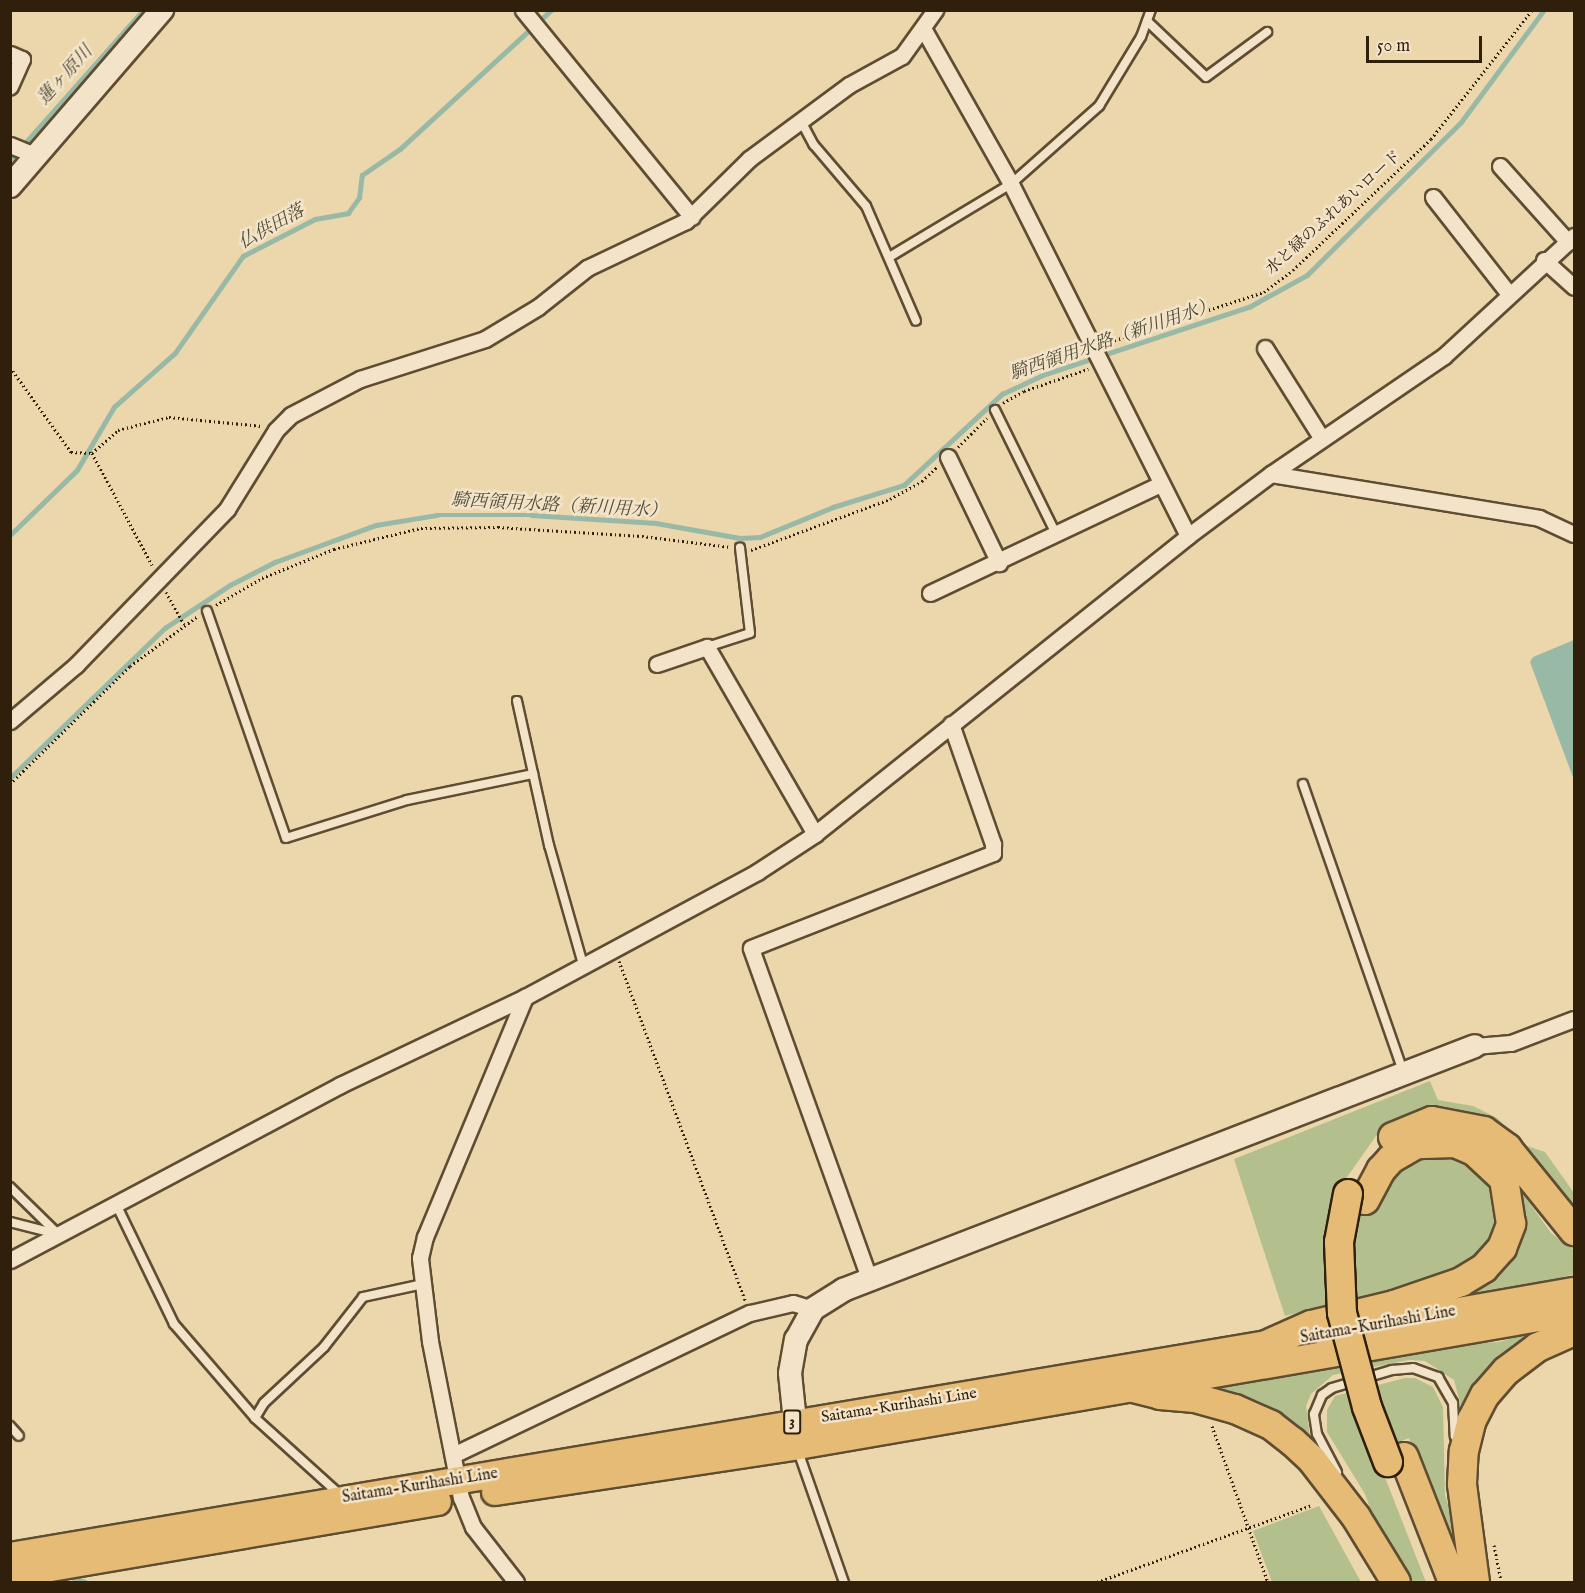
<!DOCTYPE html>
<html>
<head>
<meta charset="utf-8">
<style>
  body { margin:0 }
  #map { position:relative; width:1585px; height:1593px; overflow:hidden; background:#ecd6ac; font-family:"IM FELL English","Noto Serif JP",serif }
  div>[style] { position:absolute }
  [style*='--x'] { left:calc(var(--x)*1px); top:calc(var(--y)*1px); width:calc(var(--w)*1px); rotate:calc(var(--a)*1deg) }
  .green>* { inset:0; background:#b3bf8d }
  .water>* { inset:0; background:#99b9a7 }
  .stream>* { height:4.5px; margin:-2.25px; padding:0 2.25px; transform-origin:2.25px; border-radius:2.25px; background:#99b9a7 }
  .path>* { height:3px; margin-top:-1.5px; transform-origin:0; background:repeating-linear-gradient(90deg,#301f0a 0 1.5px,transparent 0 4.5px) }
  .roads { filter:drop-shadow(2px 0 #5f4d32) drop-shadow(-2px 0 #5f4d32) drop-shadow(0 2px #5f4d32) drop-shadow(0 -2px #5f4d32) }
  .lane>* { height:8px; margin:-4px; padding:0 4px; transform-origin:4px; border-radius:4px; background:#f3e4c9 }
  .street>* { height:15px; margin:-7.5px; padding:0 7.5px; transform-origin:7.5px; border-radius:7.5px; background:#f3e4c9 }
  .secondary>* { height:22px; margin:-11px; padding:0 11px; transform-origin:11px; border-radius:11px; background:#f3e4c9 }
  .primary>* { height:26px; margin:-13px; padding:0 13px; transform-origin:13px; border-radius:13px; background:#e6bb76 }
  .highway>* { height:28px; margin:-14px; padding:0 14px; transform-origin:14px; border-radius:14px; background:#e6bb76 }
  .bridges { filter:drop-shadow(2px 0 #301f0a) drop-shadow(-2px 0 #301f0a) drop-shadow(0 2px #301f0a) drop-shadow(0 -2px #301f0a) }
  .highway-bridge>* { height:28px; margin:-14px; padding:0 14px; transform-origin:14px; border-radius:14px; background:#e6bb76 }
  span { translate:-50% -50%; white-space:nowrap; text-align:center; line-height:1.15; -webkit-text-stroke:5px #f3e4c9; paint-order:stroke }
  .shield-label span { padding:2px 4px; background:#f3e4c9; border:2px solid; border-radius:4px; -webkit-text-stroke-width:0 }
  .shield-label { font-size:15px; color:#301f0a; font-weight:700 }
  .street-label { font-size:16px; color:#301f0a }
  .water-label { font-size:18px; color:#504d39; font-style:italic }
  .frame { position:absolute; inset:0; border:12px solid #301f0a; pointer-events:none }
  .scale { position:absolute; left:1366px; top:36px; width:116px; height:27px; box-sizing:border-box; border:3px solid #301f0a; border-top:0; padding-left:8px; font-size:18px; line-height:21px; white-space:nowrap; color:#301f0a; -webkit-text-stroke:4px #f3e4c9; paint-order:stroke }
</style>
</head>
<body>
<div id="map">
  <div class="green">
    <i style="clip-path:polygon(1430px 1081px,1438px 1100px,1473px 1106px,1497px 1118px,1524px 1145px,1545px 1152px,1574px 1193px,1574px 1216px,1523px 1153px,1492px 1126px,1468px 1116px,1438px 1113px,1409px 1119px,1376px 1136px,1345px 1180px,1339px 1198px,1377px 1209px,1379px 1195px,1402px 1164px,1439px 1151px,1455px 1152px,1483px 1168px,1497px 1190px,1502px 1214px,1490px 1246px,1469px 1267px,1453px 1275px,1285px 1316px,1234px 1159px)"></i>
    <i style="clip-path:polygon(1523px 1194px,1551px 1233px,1574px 1250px,1574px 1274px,1500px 1296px,1428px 1309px,1522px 1222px)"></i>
    <i style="clip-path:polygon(1551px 1326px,1463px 1414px,1454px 1380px,1425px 1361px,1409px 1360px,1333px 1375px,1311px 1394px,1306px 1406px,1311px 1445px,1194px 1388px,1414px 1348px,1499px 1342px)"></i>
    <i style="clip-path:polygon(1405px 1378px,1415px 1378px,1433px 1387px,1443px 1407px,1445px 1495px,1455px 1528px,1461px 1582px,1409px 1438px,1375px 1452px,1426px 1582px,1406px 1582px,1378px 1530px,1365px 1494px,1327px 1432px,1327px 1410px,1335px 1396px)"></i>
    <i style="clip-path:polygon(1319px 1506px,1361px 1582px,1272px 1582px,1253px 1531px)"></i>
  </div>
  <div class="water">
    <i style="clip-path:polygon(1574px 640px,1574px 780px,1530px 662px,1533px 657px)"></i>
  </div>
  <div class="stream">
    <i style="--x:10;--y:160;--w:200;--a:-48.4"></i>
    <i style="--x:10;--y:535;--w:93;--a:-44.1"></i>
    <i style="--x:77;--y:470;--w:73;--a:-59.6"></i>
    <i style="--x:114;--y:407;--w:81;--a:-41.5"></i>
    <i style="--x:175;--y:353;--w:118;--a:-55"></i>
    <i style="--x:243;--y:256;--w:81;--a:-27.2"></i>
    <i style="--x:315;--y:219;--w:34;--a:-10"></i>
    <i style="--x:348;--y:213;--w:19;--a:-54"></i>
    <i style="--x:359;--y:198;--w:23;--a:-83"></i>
    <i style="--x:362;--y:175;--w:46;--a:-34.4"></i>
    <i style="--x:400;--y:149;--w:205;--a:-42.6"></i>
    <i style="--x:10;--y:778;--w:216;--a:-44.1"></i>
    <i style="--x:165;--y:628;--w:78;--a:-33.5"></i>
    <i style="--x:230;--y:585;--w:51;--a:-27.1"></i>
    <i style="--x:275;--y:562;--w:108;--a:-20.1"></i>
    <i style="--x:376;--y:525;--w:62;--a:-9.3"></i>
    <i style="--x:437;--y:515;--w:94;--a:0"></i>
    <i style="--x:531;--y:515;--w:125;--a:3.7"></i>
    <i style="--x:656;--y:523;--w:85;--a:10.1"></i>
    <i style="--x:740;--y:538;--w:20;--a:-3"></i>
    <i style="--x:760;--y:537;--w:79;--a:-22.3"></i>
    <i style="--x:833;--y:507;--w:74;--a:-17.2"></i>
    <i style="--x:904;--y:485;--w:134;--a:-42.9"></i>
    <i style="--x:1002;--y:394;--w:45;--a:-24.9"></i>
    <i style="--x:1043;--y:375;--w:217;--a:-18.3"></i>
    <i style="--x:1249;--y:307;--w:66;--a:-28.9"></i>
    <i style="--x:1307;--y:275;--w:217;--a:-44.8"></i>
    <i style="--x:1461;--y:122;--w:139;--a:-53.5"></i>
    <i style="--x:68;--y:1576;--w:18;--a:19"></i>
  </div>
  <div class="path">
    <i style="--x:1106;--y:343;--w:166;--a:-17.9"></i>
    <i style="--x:1264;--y:292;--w:36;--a:-37"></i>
    <i style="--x:1293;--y:270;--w:190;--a:-43.5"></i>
    <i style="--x:1431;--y:139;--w:164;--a:-51.9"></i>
    <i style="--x:10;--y:367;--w:105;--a:54.3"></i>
    <i style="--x:71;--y:452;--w:21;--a:3"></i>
    <i style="--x:92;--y:453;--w:35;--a:-41"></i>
    <i style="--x:118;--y:430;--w:53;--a:-14.3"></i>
    <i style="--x:169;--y:417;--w:94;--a:5.5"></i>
    <i style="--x:1003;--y:403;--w:24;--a:-30"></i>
    <i style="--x:1024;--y:391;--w:68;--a:-19"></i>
    <i style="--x:958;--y:447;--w:41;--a:-45"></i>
    <i style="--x:92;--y:453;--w:127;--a:61.8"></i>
    <i style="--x:751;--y:550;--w:148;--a:-20.1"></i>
    <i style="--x:890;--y:499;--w:37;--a:-29"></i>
    <i style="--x:922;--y:481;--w:22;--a:-43"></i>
    <i style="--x:166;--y:592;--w:37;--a:61"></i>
    <i style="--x:216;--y:605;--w:53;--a:-30.4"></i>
    <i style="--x:262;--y:578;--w:78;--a:-21.9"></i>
    <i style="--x:334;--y:549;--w:89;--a:-13.6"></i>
    <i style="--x:421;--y:528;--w:77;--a:-0.7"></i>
    <i style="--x:498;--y:527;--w:144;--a:3.6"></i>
    <i style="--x:642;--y:536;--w:89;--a:7.1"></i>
    <i style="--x:10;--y:784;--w:168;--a:-44.5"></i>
    <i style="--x:130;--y:666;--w:84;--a:-36.3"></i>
    <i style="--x:619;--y:961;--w:362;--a:69.6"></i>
    <i style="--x:1212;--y:1426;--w:166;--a:70.3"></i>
    <i style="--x:1494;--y:1545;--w:38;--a:79"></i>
    <i style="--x:1097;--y:1582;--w:228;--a:-19.7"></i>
  </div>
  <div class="roads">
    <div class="lane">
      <i style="--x:1147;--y:21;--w:81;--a:43.5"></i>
      <i style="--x:1206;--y:77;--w:76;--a:-36.4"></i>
      <i style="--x:801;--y:121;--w:27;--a:62"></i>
      <i style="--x:814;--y:145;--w:80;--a:49.6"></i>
      <i style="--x:866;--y:206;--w:125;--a:66.5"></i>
      <i style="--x:891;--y:256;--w:140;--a:-31"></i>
      <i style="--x:1011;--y:184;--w:118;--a:-41.6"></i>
      <i style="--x:1099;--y:106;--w:81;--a:-58.7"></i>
      <i style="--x:1141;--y:37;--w:29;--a:-70"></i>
      <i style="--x:995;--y:410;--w:138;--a:63.8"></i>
      <i style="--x:207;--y:611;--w:240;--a:70.8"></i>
      <i style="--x:286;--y:838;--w:127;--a:-17.4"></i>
      <i style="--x:407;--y:800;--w:129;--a:-11.7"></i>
      <i style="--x:707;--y:647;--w:45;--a:-18"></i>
      <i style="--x:750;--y:633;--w:86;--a:-96.7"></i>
      <i style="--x:517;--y:701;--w:148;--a:77.5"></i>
      <i style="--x:549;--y:845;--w:124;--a:74.1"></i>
      <i style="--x:1303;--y:784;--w:304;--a:70.8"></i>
      <i style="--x:10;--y:1187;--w:69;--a:44.4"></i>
      <i style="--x:116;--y:1204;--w:133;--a:64.2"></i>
      <i style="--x:174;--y:1324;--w:124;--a:49.2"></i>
      <i style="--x:255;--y:1418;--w:113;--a:42.1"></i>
      <i style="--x:10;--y:1222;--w:49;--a:14.3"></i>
      <i style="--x:255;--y:1418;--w:17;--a:-59"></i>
      <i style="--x:264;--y:1403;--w:82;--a:-43"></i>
      <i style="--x:324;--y:1347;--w:63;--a:-52"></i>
      <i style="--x:363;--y:1297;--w:61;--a:-12.2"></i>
      <i style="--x:10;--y:1426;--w:13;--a:48"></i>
      <i style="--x:798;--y:1451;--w:139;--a:70.7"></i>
      <i style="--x:1337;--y:1472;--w:43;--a:-117.8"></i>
      <i style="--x:1317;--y:1434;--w:20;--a:-99"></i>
      <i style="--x:1314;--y:1414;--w:21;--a:-67"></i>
      <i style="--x:1322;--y:1395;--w:12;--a:-35"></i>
      <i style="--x:1332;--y:1388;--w:63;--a:-16.7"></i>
      <i style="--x:1392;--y:1370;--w:21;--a:-5"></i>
      <i style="--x:1413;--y:1368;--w:27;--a:20"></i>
      <i style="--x:1438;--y:1377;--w:30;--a:60"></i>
      <i style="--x:1453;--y:1403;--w:33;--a:87"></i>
    </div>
    <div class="street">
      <i style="--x:523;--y:10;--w:267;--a:50.8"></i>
      <i style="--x:924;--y:30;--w:177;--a:60.5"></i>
      <i style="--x:1011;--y:184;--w:394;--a:63.3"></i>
      <i style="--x:10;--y:54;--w:13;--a:23"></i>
      <i style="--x:22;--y:59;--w:30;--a:114"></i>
      <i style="--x:10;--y:145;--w:29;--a:22"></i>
      <i style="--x:1500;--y:166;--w:102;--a:48.2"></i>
      <i style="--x:1433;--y:197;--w:123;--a:51.9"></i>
      <i style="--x:1544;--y:260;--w:40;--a:42"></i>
      <i style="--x:1265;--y:348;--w:107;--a:57.9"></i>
      <i style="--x:948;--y:457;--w:118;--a:64.3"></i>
      <i style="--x:1271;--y:474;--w:272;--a:9.3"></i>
      <i style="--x:1539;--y:518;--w:38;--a:25"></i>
      <i style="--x:930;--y:593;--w:255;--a:-25.3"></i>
      <i style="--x:657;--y:664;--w:53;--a:-18.8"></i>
      <i style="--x:707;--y:647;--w:216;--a:60"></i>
      <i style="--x:10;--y:721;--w:87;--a:-40.3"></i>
      <i style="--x:76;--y:665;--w:217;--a:-45.9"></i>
      <i style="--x:227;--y:509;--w:93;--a:-58.2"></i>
      <i style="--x:276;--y:430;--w:21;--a:-45"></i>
      <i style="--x:291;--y:415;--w:78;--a:-27.6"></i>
      <i style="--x:360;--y:379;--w:131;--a:-17.7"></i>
      <i style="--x:485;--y:339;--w:62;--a:-31.1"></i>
      <i style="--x:538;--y:307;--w:63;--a:-38.5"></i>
      <i style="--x:587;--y:268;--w:110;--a:-25.4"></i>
      <i style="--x:686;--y:221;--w:88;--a:-44.5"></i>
      <i style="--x:749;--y:159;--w:124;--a:-36.5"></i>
      <i style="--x:849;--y:85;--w:60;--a:-28.7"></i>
      <i style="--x:902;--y:56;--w:57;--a:-54.3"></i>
      <i style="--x:1475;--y:1046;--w:36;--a:-5"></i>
      <i style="--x:1511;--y:1043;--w:67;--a:-20.9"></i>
      <i style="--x:10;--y:1260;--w:374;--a:-27.9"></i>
      <i style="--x:340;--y:1085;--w:205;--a:-25.4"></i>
      <i style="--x:525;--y:997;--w:264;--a:-28.3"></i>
      <i style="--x:757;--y:872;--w:69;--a:-33.2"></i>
      <i style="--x:815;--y:834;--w:477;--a:-38.6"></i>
      <i style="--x:1188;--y:536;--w:104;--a:-36.8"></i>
      <i style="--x:1271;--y:474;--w:209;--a:-34.3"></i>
      <i style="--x:1444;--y:356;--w:177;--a:-42.7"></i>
      <i style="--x:869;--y:1278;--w:350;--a:-109.7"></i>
      <i style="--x:751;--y:948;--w:260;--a:-21.4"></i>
      <i style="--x:993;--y:853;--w:9;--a:-90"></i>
      <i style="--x:993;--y:844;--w:127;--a:-109.3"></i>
      <i style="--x:453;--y:1455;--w:329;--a:-25.6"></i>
      <i style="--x:750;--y:1313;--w:44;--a:-13.1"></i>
      <i style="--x:793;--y:1303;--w:21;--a:17"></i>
      <i style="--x:516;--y:1582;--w:70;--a:-128"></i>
      <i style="--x:473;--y:1527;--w:31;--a:-112"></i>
      <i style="--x:461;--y:1498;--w:160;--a:-101.2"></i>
      <i style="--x:430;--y:1341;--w:84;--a:-96.9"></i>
      <i style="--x:420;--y:1258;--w:22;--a:-77"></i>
      <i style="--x:425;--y:1237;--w:260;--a:-67.4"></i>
    </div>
    <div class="secondary">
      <i style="--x:10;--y:186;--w:233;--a:-49.2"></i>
      <i style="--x:797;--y:1441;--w:68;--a:-95.9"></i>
      <i style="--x:790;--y:1373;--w:34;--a:-80"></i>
      <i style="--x:796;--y:1340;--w:35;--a:-61"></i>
      <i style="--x:813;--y:1309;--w:36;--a:-32"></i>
      <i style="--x:843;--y:1290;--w:677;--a:-21.11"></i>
    </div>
    <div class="primary">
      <i style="--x:1327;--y:1334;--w:251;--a:-9.9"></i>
      <i style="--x:495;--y:1492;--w:306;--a:-8.6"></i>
      <i style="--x:798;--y:1446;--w:787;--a:-9.8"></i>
      <i style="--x:10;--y:1556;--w:1293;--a:-9.57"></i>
      <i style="--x:10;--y:1575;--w:434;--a:-9.7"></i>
    </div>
    <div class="highway">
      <i style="--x:1393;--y:1137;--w:42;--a:-22.3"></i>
      <i style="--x:1432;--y:1121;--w:53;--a:10.9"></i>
      <i style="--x:1484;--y:1131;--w:29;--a:36"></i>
      <i style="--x:1507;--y:1148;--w:107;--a:51.1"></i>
      <i style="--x:1266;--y:1345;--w:49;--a:-24"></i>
      <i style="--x:1311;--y:1325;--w:85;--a:-13.5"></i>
      <i style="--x:1394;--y:1305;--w:71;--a:-18.9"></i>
      <i style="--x:1461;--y:1282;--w:27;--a:-31"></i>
      <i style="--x:1484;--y:1268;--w:27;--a:-48"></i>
      <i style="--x:1502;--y:1248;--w:26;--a:-69"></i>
      <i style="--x:1511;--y:1224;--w:46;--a:-98.8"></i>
      <i style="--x:1504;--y:1179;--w:41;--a:-137"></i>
      <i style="--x:1474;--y:1151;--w:21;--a:-157"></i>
      <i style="--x:1455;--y:1143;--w:38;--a:178"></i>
      <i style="--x:1417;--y:1144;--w:30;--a:150"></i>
      <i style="--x:1391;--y:1159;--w:15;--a:132"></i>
      <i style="--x:1381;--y:1170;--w:34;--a:118"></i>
      <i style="--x:1129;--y:1387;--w:32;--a:14"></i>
      <i style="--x:1160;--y:1395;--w:35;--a:5"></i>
      <i style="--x:1195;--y:1398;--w:41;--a:15.4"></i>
      <i style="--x:1235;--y:1409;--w:39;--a:24"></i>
      <i style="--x:1271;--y:1425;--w:28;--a:38"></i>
      <i style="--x:1293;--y:1442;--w:26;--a:43"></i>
      <i style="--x:1312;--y:1460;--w:72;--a:52.3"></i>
      <i style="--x:1356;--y:1517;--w:76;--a:58.4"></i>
      <i style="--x:1404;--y:1457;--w:134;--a:68.6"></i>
      <i style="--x:1475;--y:1582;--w:99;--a:-97.6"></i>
      <i style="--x:1462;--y:1484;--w:33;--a:-87"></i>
      <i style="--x:1464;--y:1451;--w:32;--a:-76"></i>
      <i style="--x:1472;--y:1420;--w:28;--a:-63"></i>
      <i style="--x:1485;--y:1395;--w:32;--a:-49"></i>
      <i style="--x:1506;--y:1371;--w:40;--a:-37"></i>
      <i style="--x:1538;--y:1347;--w:39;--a:-24"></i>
    </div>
  </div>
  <div class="bridges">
    <div class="highway-bridge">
      <i style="--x:1348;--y:1194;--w:49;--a:100.6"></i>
      <i style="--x:1339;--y:1242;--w:71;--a:87.6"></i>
      <i style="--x:1342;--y:1313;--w:97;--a:75.1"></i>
      <i style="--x:1367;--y:1407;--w:59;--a:69.1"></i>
    </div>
  </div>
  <div class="shield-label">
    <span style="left:792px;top:1422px">3</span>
  </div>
  <div class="street-label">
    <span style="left:1334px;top:213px;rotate:-42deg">水と緑のふれあいロード</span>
    <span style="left:1378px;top:1325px;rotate:-10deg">Saitama-Kurihashi Line</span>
    <span style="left:899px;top:1406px;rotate:-9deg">Saitama-Kurihashi Line</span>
    <span style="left:420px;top:1486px;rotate:-9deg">Saitama-Kurihashi Line</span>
  </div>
  <div class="water-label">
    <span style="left:66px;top:76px;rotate:-48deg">蓮ヶ原川</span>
    <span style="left:272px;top:228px;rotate:-29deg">仏供田落</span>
    <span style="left:1113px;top:341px;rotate:-19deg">騎西領用水路（新川用水）</span>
    <span style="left:559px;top:507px;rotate:3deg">騎西領用水路（新川用水）</span>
  </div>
  <div class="frame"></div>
  <div class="scale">50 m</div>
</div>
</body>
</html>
